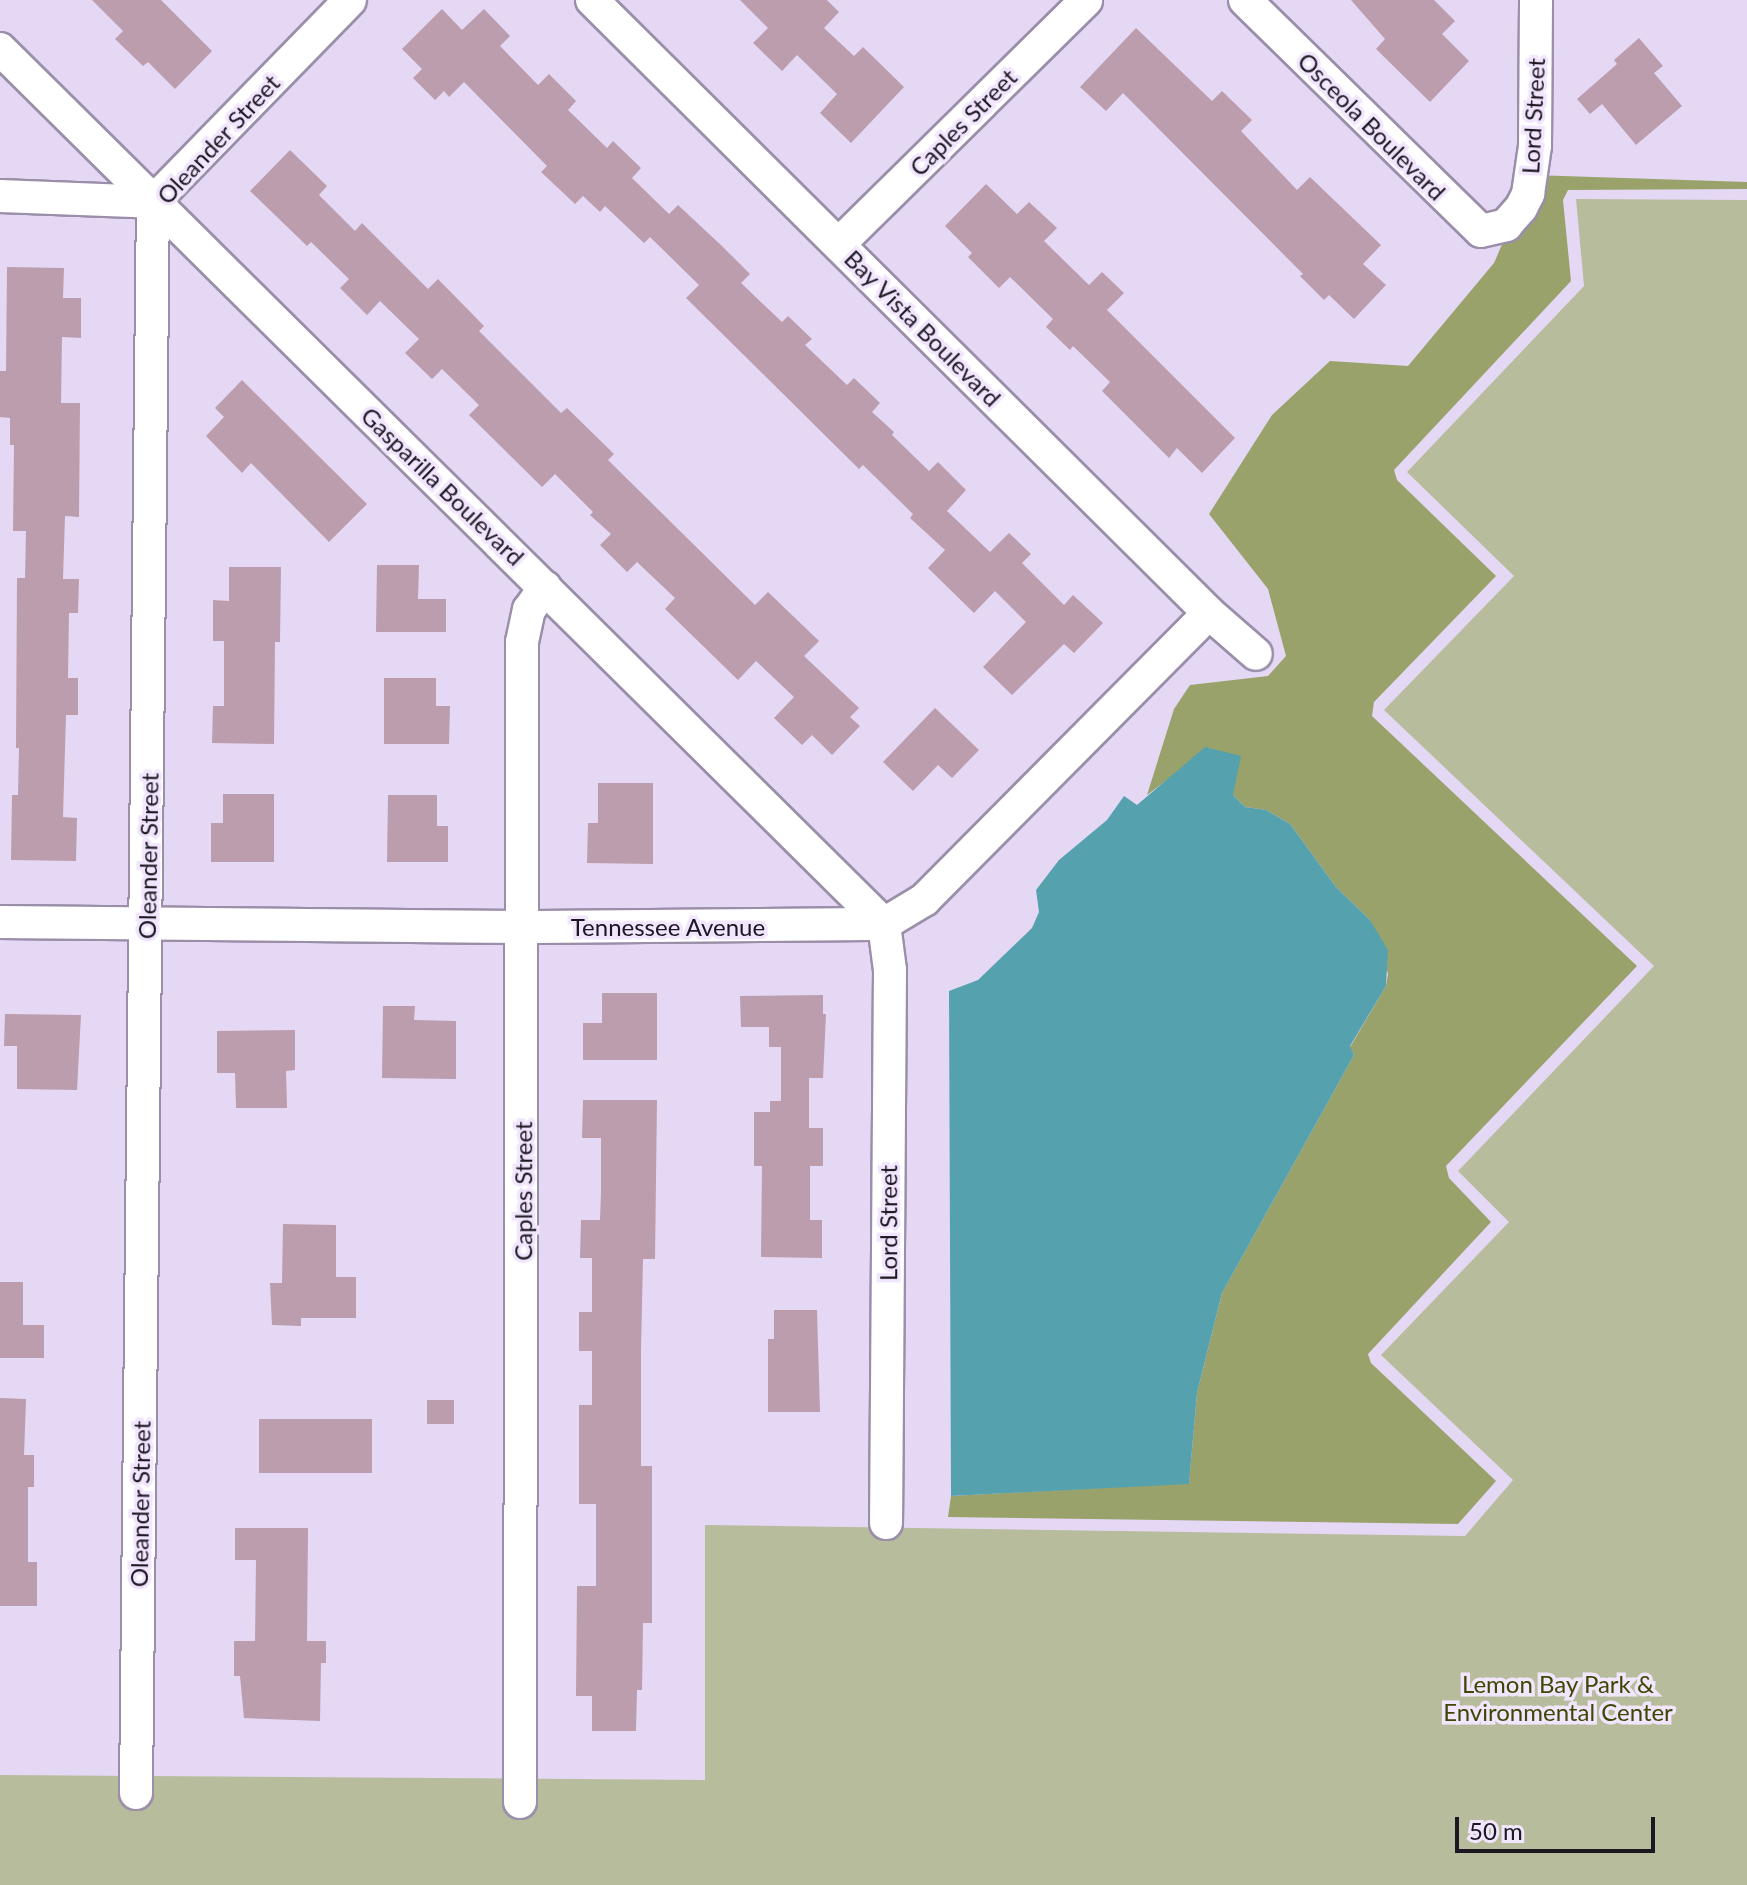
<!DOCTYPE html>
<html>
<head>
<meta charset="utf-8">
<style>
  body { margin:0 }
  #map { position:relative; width:1747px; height:1885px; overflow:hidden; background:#e5d8f5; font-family:Lato,sans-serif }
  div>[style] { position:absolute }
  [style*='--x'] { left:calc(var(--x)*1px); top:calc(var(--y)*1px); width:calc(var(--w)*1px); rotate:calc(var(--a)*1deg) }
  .green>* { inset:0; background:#b7bd9c }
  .forest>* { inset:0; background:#99a26a }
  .water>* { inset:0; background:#56a1ae }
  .building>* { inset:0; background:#bb9dad; transform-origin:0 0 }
  .roads { filter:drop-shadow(2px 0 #9a8ea9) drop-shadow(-2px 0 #9a8ea9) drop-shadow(0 2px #9a8ea9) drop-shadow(0 -2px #9a8ea9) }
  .minor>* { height:32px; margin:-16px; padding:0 16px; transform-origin:16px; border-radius:16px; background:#fff }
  span { translate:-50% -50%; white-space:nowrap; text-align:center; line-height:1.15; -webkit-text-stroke:7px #f1e6fe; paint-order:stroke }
  .street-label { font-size:24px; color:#1c1721 }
  .park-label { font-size:24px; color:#3f4601 }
  .scale { position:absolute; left:1455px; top:1817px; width:200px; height:36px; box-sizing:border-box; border:4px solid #1c1721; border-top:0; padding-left:10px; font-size:24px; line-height:28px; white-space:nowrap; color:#1c1721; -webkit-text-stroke:6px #f1e6fe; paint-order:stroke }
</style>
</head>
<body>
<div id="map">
  <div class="green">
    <i style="clip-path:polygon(1576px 199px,1747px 200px,1747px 1885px,0 1885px,0 1775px,705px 1780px,705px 1525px,1465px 1536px,1513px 1480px,1381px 1355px,1509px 1222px,1458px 1171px,1654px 966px,1384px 710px,1514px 576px,1407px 472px,1584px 286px)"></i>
  </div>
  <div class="forest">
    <i style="clip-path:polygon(1532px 175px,1747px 182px,1747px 189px,1568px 190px,1563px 200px,1571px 281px,1394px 470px,1397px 480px,1496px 576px,1374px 702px,1372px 716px,1637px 966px,1446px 1166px,1449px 1178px,1491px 1222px,1368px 1354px,1371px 1363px,1496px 1481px,1458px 1524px,948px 1517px,951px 1496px,1189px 1483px,1197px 1393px,1222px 1293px,1354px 1055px,1350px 1047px,1386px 986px,1388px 974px,1370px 920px,1336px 887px,1290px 824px,1266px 810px,1245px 807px,1233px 795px,1233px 786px,1180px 770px,1147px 795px,1174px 709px,1190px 685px,1268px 676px,1286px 656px,1268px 589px,1209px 514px,1272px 415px,1330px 361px,1408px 366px,1494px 263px)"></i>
  </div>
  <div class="water">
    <i style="clip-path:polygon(1205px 747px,1241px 756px,1233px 795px,1245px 807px,1266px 810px,1290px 824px,1336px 887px,1370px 920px,1388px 950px,1386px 986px,1350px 1046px,1354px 1055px,1222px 1293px,1197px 1393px,1189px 1484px,951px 1496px,949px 991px,978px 980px,1032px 928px,1039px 912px,1036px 890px,1059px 860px,1107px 820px,1124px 796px,1137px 805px)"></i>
  </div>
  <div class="building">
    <i style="clip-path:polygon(92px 0,161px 0,212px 51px,175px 89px,148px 62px,143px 66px,115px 39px,123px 31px)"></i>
    <i style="clip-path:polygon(740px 0,827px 0,839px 12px,824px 28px,854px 56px,863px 47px,904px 87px,851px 143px,820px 113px,837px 94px,797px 55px,782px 71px,753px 43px,768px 28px)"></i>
    <i style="clip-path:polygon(1351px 0,1434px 0,1455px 21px,1442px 34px,1469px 61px,1430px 102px,1376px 49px,1385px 39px)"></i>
    <i style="clip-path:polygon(442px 9px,462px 30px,484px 9px,510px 36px,500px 46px,538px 85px,549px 74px,576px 101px,568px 110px,607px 148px,613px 141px,641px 168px,632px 178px,669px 214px,678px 205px,723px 247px,750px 274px,741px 283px,782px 322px,788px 316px,812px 339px,805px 345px,847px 385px,854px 378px,880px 403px,872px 412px,894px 432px,892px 435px,929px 471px,938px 462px,966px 490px,947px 511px,990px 552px,1009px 533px,1031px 554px,1022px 563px,1064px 605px,1073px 595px,1103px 623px,1074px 653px,1064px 644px,1012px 695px,983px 667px,1026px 622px,995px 591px,974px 613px,928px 568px,945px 550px,910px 518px,913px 514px,863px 465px,859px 469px,686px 298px,699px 285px,650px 237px,644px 243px,605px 206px,600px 212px,583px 196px,575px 204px,541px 172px,547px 166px,464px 82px,449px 97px,444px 91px,435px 100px,413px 78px,422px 69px,402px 49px)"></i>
    <i style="clip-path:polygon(1136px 28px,1212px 101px,1222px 91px,1252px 120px,1241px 131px,1297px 190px,1310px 177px,1381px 245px,1363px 264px,1386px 285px,1354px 319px,1329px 295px,1324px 300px,1300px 276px,1303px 274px,1123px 93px,1106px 111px,1080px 87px)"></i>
    <i style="clip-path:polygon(1639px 38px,1663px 66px,1654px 73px,1682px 106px,1636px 145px,1602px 104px,1590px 114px,1577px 99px,1617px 64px,1614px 60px)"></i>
    <i style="clip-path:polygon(290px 150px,327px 186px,319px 195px,355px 231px,362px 223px,428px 289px,438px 279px,484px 326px,479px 331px,561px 413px,567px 408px,614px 454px,608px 460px,755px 605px,768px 592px,819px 641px,804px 656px,859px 708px,850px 717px,860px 726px,832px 755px,812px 735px,802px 745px,774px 718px,794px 697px,756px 661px,738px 680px,665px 609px,675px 598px,637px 562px,627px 572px,600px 545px,611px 534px,590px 515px,593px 512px,555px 474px,542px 487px,469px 415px,479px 405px,442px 369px,432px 379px,405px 353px,419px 339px,380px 301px,367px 315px,340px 288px,349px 279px,311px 242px,307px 246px,250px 191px)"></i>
    <i style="clip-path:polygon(986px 184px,1017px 214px,1029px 202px,1057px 228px,1044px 241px,1089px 285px,1102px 272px,1124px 293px,1107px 310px,1235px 438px,1202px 473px,1177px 448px,1169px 458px,1102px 391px,1110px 382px,1073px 346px,1070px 350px,1046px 327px,1053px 319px,1010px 277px,999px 288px,968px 257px,972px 253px,945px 226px)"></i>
    <i style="clip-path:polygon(7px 267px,64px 268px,63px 298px,81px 298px,81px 338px,62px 337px,61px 403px,80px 403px,79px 517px,65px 516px,63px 579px,79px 579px,78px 613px,69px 613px,68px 678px,78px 678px,78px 715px,66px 715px,63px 817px,77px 818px,76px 861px,11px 860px,12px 795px,18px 795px,19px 748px,16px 748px,17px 578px,25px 578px,26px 531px,13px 531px,14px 445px,10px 445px,10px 418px,0 417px,0 371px,6px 371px)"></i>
    <i style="clip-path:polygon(242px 380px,367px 504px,329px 542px,251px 463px,242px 473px,206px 436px,224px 417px,215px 408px)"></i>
    <i style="clip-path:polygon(377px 565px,419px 565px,418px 599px,446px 599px,446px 632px,376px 632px)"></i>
    <i style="clip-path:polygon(229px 567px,281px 567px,280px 642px,275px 642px,274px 744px,212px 743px,213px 706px,224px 706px,224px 641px,213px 641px,213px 600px,229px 601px)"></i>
    <i style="clip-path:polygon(384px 678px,436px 678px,436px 706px,450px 706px,449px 744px,384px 744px)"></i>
    <i style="clip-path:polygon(935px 708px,979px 750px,952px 778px,938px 765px,913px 791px,883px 762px)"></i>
    <i style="clip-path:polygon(598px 783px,653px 783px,653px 864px,587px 863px,588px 823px,598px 823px)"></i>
    <i style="clip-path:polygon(223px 794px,274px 794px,274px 862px,211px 862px,211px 823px,223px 823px)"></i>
    <i style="clip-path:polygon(388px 795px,437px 795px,437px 826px,448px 826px,448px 862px,387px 862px)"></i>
    <i style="clip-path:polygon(602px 993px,657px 993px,657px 1060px,583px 1060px,583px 1023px,602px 1023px)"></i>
    <i style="clip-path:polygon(823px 995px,823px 1014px,826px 1014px,823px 1078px,809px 1078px,809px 1128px,823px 1128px,823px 1166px,810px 1166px,810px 1220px,822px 1220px,822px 1258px,761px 1257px,762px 1166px,754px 1166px,754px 1112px,770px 1112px,770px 1101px,781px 1101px,781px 1047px,769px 1047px,769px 1027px,741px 1027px,740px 996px)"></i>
    <i style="clip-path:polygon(383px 1006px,415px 1006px,414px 1020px,456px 1021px,456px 1079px,382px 1078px)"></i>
    <i style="clip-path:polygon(5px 1014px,81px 1015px,77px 1090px,17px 1089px,17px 1046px,4px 1046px)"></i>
    <i style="clip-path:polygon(295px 1030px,295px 1070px,286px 1071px,287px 1108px,236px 1108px,235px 1073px,217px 1073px,217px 1031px)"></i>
    <i style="clip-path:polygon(583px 1100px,657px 1100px,655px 1259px,643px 1259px,641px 1351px,641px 1466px,652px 1466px,652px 1623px,643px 1623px,642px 1690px,637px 1690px,636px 1731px,592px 1731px,592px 1696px,576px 1696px,577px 1586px,596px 1586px,596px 1504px,579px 1504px,579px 1405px,592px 1405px,592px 1351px,579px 1351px,579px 1312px,592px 1312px,592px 1258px,580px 1258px,581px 1220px,600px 1220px,601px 1192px,601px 1138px,582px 1138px)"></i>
    <i style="clip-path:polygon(283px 1224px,336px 1225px,336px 1277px,356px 1277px,356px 1318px,301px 1318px,301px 1326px,272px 1325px,270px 1283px,282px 1283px)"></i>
    <i style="clip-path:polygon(0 1282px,23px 1282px,23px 1325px,44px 1325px,44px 1358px,0 1358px)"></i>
    <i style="clip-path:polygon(774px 1310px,817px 1310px,820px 1412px,768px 1412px,768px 1339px,774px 1339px)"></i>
    <i style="clip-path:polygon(0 1398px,26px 1399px,24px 1455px,34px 1455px,34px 1487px,28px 1487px,28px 1562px,37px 1562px,37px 1606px,0 1606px)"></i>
    <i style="left:427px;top:1400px;width:27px;height:24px"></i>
    <i style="left:259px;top:1419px;width:113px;height:54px"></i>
    <i style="clip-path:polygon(235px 1528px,308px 1528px,307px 1641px,326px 1641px,326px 1663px,321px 1663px,320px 1721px,244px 1718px,240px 1676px,234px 1676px,234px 1641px,255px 1641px,256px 1560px,235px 1560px)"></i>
  </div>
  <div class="roads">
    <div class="minor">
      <i style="--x:592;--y:0;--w:870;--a:44.81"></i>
      <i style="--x:1209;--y:613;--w:62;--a:41.1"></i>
      <i style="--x:1245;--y:0;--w:330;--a:44.4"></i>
      <i style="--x:1481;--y:231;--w:26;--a:-13"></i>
      <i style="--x:1506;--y:225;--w:23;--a:-49"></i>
      <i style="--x:1521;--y:208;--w:16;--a:-63"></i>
      <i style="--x:1528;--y:194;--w:49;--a:-81.7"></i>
      <i style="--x:1535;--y:146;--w:146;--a:-89.6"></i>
      <i style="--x:0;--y:49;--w:1244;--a:44.71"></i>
      <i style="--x:884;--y:924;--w:46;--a:82.6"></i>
      <i style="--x:890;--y:970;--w:553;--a:90.41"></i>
      <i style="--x:0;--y:196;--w:153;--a:2.2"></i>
      <i style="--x:839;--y:244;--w:347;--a:-44.6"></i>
      <i style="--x:0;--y:922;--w:524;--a:0.55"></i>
      <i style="--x:524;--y:927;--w:360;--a:-0.5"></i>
      <i style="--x:884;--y:924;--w:47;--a:-31"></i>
      <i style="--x:924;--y:900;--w:404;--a:-45.2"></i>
      <i style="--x:136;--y:1793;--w:1591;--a:-89.39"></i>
      <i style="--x:153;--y:202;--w:282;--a:-45.7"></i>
      <i style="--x:520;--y:1802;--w:1160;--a:-89.9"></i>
      <i style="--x:522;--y:642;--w:33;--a:-78"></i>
      <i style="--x:529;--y:610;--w:28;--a:-55"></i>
    </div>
  </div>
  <div class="street-label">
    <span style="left:1533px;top:116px;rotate:-87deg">Lord Street</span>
    <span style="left:963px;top:122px;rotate:-45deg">Caples Street</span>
    <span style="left:1372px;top:126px;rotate:45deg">Osceola Boulevard</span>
    <span style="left:218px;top:139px;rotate:-47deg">Oleander Street</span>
    <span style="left:923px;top:328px;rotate:45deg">Bay Vista Boulevard</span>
    <span style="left:443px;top:486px;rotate:44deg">Gasparilla Boulevard</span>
    <span style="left:148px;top:856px;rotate:-89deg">Oleander Street</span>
    <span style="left:668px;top:927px">Tennessee Avenue</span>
    <span style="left:523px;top:1191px;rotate:-90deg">Caples Street</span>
    <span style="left:888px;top:1223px;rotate:-90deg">Lord Street</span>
    <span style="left:140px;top:1504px;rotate:-89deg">Oleander Street</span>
  </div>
  <div class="park-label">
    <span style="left:1558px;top:1698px">Lemon Bay Park &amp;<br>Environmental Center</span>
  </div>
  <div class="scale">50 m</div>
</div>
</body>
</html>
